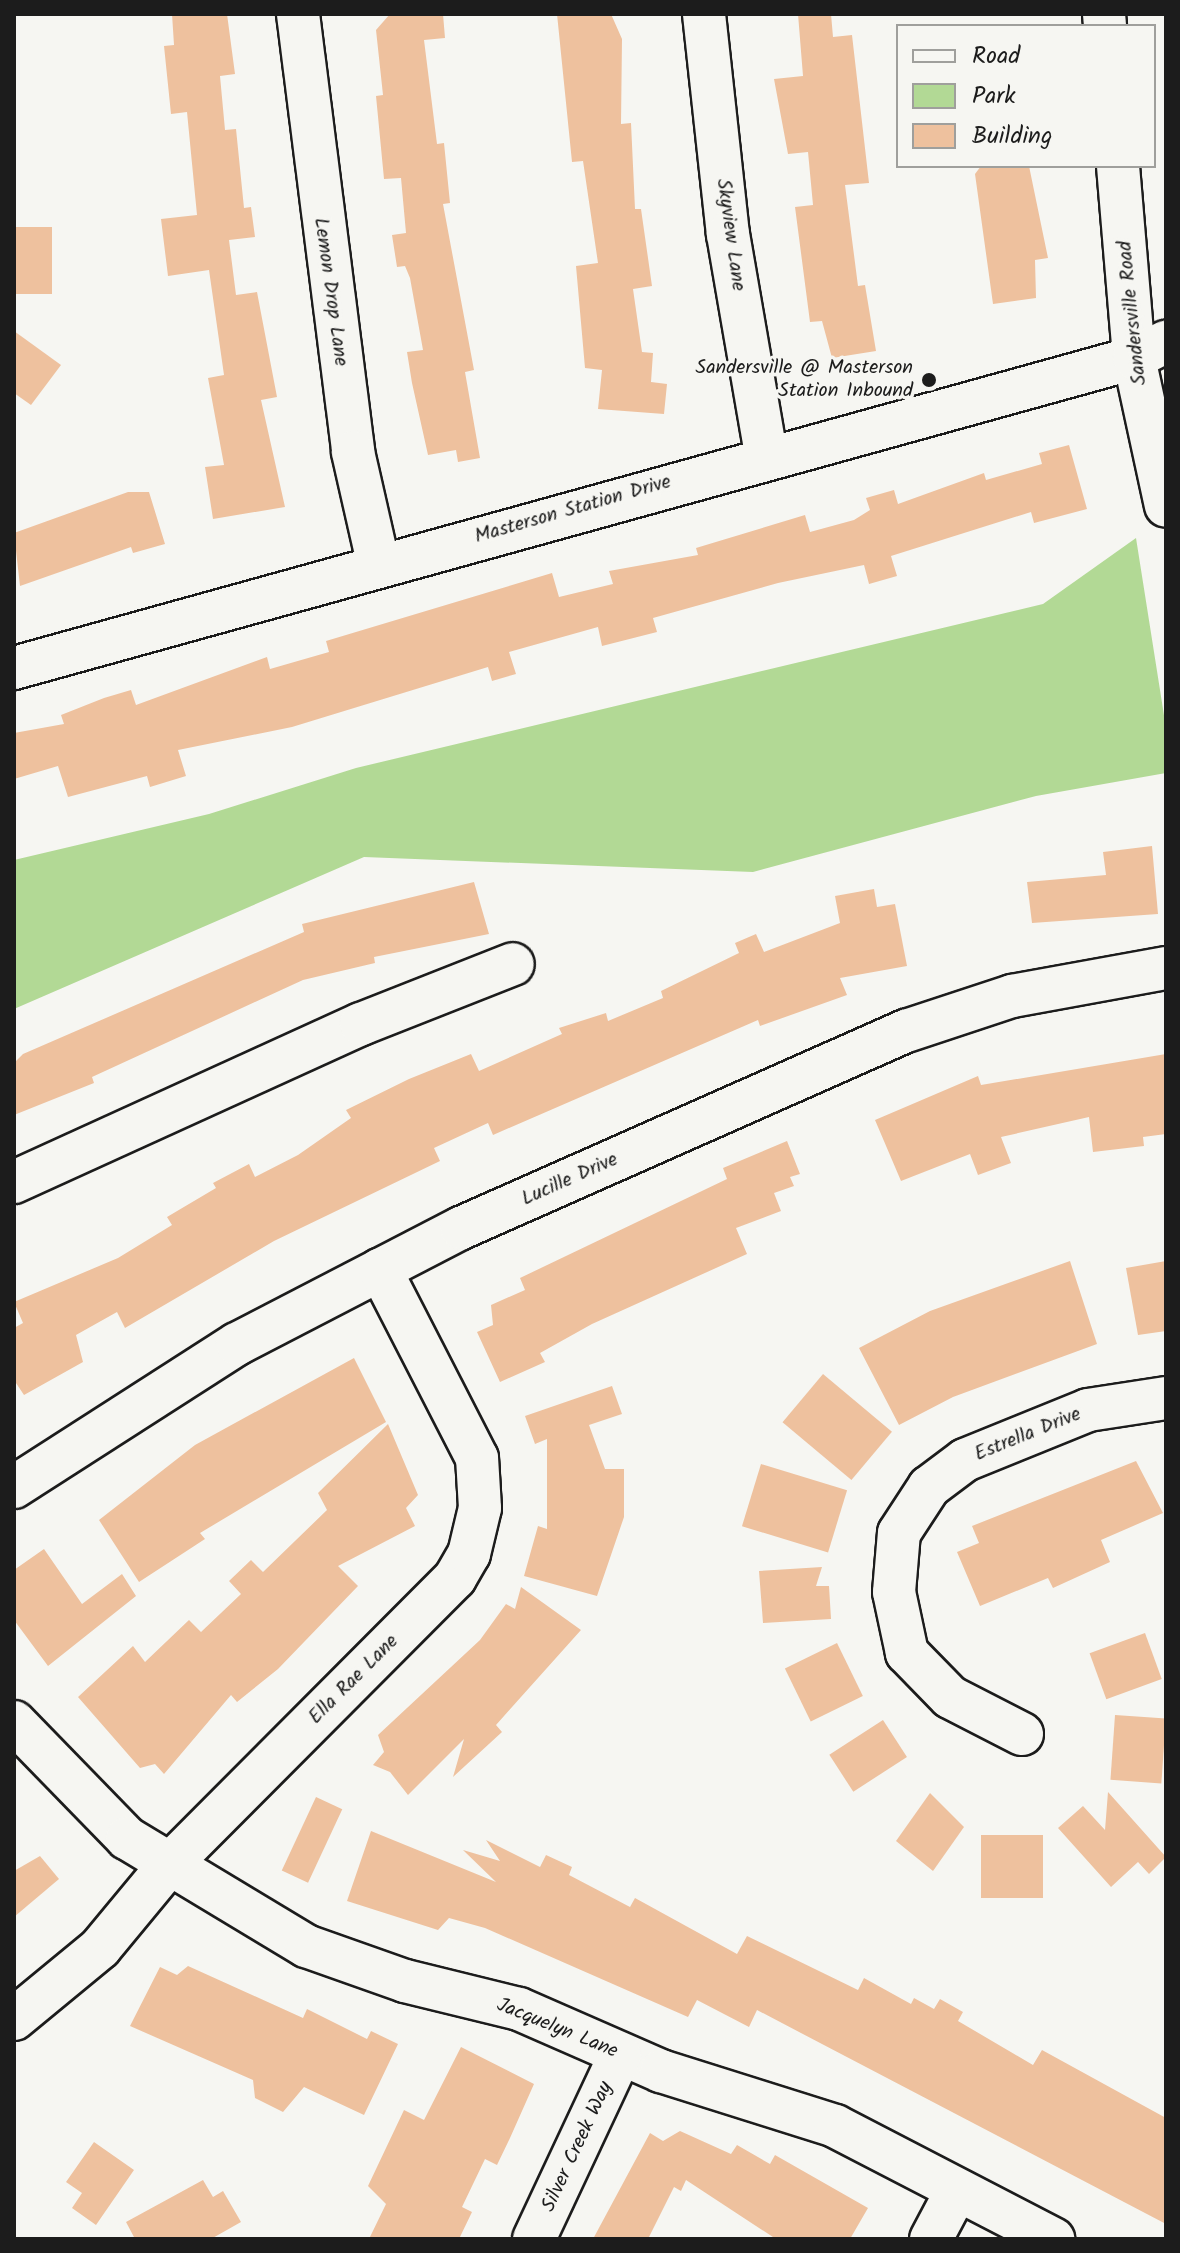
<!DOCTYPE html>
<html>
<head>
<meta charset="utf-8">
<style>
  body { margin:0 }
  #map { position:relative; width:1180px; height:2253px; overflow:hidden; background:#f6f6f2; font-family:Kalam,sans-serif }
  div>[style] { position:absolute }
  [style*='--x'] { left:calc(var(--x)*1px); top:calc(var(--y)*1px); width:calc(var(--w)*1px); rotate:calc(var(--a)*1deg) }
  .green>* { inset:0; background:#b2d995 }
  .building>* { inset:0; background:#eec19e; transform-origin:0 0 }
  .roads { filter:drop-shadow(2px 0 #1c1c1c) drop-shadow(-2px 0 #1c1c1c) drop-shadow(0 2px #1c1c1c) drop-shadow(0 -2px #1c1c1c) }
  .minor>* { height:42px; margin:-21px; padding:0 21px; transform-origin:21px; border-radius:21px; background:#f6f6f2 }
  .dots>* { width:22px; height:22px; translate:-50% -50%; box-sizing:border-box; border:4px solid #f6f6f2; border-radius:50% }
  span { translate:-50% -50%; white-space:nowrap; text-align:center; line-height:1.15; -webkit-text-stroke:7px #f6f6f2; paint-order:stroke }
  .street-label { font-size:20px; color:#1c1c1c }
  .poi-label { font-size:20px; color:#1c1c1c }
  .right { translate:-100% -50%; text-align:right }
  .frame { position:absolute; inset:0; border:16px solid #1c1c1c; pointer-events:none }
  .legend { position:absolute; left:896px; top:24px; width:260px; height:144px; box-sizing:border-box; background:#f6f6f2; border:2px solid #9f9f9c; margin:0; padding:10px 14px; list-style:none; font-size:24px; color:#1c1c1c }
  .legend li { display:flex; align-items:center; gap:16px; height:40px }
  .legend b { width:40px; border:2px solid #9f9f9c }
</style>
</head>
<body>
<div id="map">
  <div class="green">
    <i style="clip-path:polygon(1136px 538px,1166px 728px,1166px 773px,1036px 796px,753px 872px,364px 857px,14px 1009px,14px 860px,209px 814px,356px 768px,1043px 604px)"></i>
  </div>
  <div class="building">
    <i style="clip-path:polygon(172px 14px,227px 14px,235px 74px,220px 76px,225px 130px,236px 129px,244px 208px,251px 207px,255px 237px,229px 240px,236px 295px,257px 292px,277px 397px,261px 400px,285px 507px,213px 519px,205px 467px,224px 465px,208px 378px,224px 375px,209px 270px,168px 276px,161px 219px,197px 215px,187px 112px,171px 114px,164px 46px,174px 45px)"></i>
    <i style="clip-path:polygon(390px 14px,443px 14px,445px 38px,424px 40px,437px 144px,444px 143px,450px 203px,443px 204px,474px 370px,465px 372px,480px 458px,458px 462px,456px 450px,428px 455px,412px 383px,407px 352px,423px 350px,410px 278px,405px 266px,397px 267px,392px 235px,406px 233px,401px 178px,384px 179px,376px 96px,383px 95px,376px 30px)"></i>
    <i style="clip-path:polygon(557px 14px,611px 14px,622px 39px,621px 124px,631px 123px,635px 209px,641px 209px,652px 286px,633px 289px,642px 352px,653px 353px,651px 382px,667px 384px,664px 414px,598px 409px,602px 370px,585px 368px,576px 266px,598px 263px,583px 161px,572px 162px)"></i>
    <i style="clip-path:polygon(798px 14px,831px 14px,833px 37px,852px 35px,869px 183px,845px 185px,858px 286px,865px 285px,876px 351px,832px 358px,822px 321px,810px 322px,795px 207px,813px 205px,808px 152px,788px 154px,774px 79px,803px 76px)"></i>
    <i style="clip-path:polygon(981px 166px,1029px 166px,1048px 258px,1035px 260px,1036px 298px,993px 304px,975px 174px)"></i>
    <i style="left:14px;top:227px;width:38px;height:67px"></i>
    <i style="clip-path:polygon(14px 331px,61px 365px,31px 405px,14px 393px)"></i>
    <i style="clip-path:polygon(1069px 445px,1087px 509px,1034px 523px,1031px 512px,891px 556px,897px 576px,869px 584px,864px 565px,778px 583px,653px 618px,657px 632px,602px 646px,598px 627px,509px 652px,516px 674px,492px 681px,488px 667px,292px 727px,178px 750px,186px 776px,150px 787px,147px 776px,68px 797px,58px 766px,14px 779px,14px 733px,64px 724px,61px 715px,104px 698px,131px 690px,136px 705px,267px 657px,270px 669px,329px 652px,326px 641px,552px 573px,559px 597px,613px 584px,609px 571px,698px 555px,696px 548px,805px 515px,810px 532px,854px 520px,870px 510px,866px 498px,894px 490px,898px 504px,984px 473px,986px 480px,1042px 464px,1039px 453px)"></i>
    <i style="clip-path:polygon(128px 492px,149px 492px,165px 544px,133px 553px,131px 547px,20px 586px,14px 533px)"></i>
    <i style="clip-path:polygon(1152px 846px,1158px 914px,1032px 923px,1027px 882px,1106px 875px,1103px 852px)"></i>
    <i style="clip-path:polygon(474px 882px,489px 934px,374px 957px,375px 963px,303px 980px,92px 1077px,94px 1083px,14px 1115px,14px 1063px,23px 1054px,304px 932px,302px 924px)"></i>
    <i style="clip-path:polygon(874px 889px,877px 907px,895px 904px,907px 966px,840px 978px,847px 995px,760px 1026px,758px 1020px,493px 1135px,488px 1123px,434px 1148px,440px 1161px,274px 1241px,125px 1328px,117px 1312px,76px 1335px,83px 1362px,24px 1395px,14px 1380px,14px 1328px,23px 1323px,14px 1302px,118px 1258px,172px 1225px,167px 1217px,216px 1188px,213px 1183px,249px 1164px,255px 1177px,298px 1155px,351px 1118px,346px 1110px,409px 1079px,471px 1054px,479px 1071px,562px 1034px,559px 1028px,606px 1013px,608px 1021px,663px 998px,661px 991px,739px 953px,735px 943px,756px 934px,764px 952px,840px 923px,835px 896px)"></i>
    <i style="clip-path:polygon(1166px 1054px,1166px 1134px,1143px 1137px,1144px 1146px,1093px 1152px,1089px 1117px,1001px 1137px,1011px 1163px,978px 1175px,970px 1154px,901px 1181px,875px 1120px,978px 1076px,981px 1085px)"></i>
    <i style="clip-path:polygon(787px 1141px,800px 1174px,790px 1177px,794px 1186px,774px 1193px,781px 1211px,736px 1228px,747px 1254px,592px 1324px,540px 1353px,545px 1362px,500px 1382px,477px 1332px,493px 1325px,491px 1305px,525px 1290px,520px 1278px,727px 1179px,723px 1168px)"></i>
    <i style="clip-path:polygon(1070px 1261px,1097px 1344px,953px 1397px,899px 1425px,859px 1348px,930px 1311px)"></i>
    <i style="clip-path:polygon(1166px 1261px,1166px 1331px,1138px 1335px,1126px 1268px)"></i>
    <i style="clip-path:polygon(354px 1358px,386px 1422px,200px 1533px,205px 1539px,139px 1582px,99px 1520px,195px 1445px)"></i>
    <i style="left:823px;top:1374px;width:90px;height:63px;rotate:40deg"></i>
    <i style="clip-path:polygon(612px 1386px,622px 1414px,589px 1425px,605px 1469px,624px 1469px,624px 1517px,597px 1596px,524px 1576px,538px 1526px,547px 1529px,547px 1439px,535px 1444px,525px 1416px)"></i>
    <i style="clip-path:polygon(388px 1424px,418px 1495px,406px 1508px,415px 1526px,338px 1566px,358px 1586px,278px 1669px,237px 1702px,231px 1695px,164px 1774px,155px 1764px,140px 1768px,78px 1697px,133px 1646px,145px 1662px,189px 1620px,201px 1632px,241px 1594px,229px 1581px,251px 1560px,263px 1572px,327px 1510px,318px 1493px)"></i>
    <i style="clip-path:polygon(1136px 1461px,1163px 1513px,1101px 1540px,1110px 1562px,1053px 1588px,1048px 1578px,980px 1606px,957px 1552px,979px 1543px,972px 1526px)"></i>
    <i style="left:761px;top:1464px;width:90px;height:65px;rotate:17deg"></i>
    <i style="clip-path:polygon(44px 1549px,82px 1604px,122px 1574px,136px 1596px,48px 1666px,14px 1620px,14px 1570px)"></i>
    <i style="clip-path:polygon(822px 1567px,816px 1586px,829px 1586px,831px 1619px,763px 1623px,759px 1571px)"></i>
    <i style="clip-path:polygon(521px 1587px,581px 1630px,496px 1725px,502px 1732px,453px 1777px,464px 1739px,408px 1795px,390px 1772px,373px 1765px,384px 1752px,378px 1735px,480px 1640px,506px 1604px,515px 1609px)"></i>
    <i style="left:1145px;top:1633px;width:49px;height:59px;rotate:70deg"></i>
    <i style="left:837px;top:1643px;width:59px;height:58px;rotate:64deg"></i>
    <i style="left:1115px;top:1715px;width:51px;height:65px;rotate:4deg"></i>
    <i style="left:883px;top:1720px;width:44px;height:64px;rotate:57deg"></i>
    <i style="clip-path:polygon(1108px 1792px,1166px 1857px,1149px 1874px,1138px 1862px,1111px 1887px,1058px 1828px,1083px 1806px,1105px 1830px)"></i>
    <i style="clip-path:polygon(930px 1793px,964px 1827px,933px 1871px,896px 1841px)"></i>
    <i style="left:316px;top:1797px;width:29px;height:81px;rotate:25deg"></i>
    <i style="clip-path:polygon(371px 1831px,496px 1882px,463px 1850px,500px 1861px,486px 1840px,540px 1867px,546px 1855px,572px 1867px,569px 1875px,630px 1907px,635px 1898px,737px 1954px,747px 1936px,858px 1990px,864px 1978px,911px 2004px,914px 1998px,934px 2009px,940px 1999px,963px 2012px,958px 2021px,1033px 2065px,1042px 2050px,1166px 2118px,1166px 2224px,757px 2010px,749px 2027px,697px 2000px,688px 2017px,485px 1928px,449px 1918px,438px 1930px,347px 1901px)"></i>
    <i style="left:981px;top:1835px;width:62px;height:63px"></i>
    <i style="clip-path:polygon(40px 1856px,59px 1879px,14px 1917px,14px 1871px)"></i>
    <i style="clip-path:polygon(188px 1966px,303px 2018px,307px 2009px,367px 2039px,371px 2031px,398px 2044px,364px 2115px,304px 2087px,283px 2112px,255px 2098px,253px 2080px,130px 2026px,160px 1967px,177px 1975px)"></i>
    <i style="clip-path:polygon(461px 2047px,534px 2084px,510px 2138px,497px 2165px,485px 2159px,462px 2207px,472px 2212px,459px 2239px,369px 2239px,386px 2204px,368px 2186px,404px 2110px,424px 2120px)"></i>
    <i style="clip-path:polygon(680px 2131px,731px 2154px,737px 2145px,770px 2164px,775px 2155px,868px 2208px,850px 2239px,776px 2239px,686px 2180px,681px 2191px,674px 2187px,648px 2239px,593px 2239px,650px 2133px,663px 2141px)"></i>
    <i style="clip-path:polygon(94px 2142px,134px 2170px,96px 2225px,72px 2208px,82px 2193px,66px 2182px)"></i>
    <i style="clip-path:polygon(203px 2180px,213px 2197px,223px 2191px,241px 2222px,211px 2239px,135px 2239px,126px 2222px)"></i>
  </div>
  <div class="roads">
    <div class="minor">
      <i style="--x:298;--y:14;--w:441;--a:82.8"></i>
      <i style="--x:353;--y:452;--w:117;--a:77.2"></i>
      <i style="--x:704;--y:14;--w:221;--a:83.8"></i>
      <i style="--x:728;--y:234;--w:224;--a:80.2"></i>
      <i style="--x:1104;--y:14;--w:12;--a:85"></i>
      <i style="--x:1118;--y:166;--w:193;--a:85.2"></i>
      <i style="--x:1134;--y:358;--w:151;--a:77.8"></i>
      <i style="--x:14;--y:668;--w:1162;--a:-15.47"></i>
      <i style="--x:1134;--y:358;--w:36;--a:-27"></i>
      <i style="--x:14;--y:1182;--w:381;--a:-24.5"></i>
      <i style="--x:361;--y:1024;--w:163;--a:-21.5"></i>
      <i style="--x:14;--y:1487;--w:265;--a:-32.7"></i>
      <i style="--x:237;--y:1344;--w:252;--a:-27.4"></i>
      <i style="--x:461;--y:1228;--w:487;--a:-23.9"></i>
      <i style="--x:906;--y:1031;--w:112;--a:-18.3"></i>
      <i style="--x:1012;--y:996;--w:157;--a:-10.3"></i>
      <i style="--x:14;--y:1722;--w:162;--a:45.8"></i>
      <i style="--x:127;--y:1838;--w:209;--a:31.1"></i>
      <i style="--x:306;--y:1946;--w:105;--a:19.5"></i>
      <i style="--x:405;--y:1981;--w:117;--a:13.8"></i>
      <i style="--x:519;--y:2009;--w:155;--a:23.6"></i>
      <i style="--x:661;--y:2071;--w:182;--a:17.5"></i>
      <i style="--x:835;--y:2126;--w:246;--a:27.4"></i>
      <i style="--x:1022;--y:1734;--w:81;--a:-152.8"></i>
      <i style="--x:950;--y:1697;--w:62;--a:-134.3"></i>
      <i style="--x:907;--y:1653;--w:62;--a:-102"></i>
      <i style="--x:894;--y:1592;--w:59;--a:-85.2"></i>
      <i style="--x:899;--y:1533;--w:55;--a:-56.9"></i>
      <i style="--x:929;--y:1487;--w:45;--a:-36.9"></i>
      <i style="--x:965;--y:1460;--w:133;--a:-22.1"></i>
      <i style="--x:1088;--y:1410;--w:79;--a:-8.7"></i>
      <i style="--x:14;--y:2019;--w:112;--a:-39.5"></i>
      <i style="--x:100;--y:1948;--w:105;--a:-50.4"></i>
      <i style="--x:167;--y:1867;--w:408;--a:-45.1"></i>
      <i style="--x:455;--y:1578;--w:28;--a:-60"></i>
      <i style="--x:469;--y:1554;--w:47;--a:-76.6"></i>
      <i style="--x:480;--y:1508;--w:50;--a:-93.4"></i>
      <i style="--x:477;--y:1458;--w:212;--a:-117.2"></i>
      <i style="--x:534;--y:2239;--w:203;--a:-64.9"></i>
      <i style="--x:931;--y:2239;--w:55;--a:-62"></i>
    </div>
  </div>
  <div class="dots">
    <i style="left:929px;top:380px;background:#1c1c1c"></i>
  </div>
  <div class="street-label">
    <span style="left:730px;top:235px;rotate:82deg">Skyview Lane</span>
    <span style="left:330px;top:292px;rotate:82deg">Lemon Drop Lane</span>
    <span style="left:1133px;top:313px;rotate:-96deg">Sandersville Road</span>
    <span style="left:573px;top:510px;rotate:-16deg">Masterson Station Drive</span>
    <span style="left:570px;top:1180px;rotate:-24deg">Lucille Drive</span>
    <span style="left:1028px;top:1435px;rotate:-22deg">Estrella Drive</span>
    <span style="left:354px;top:1680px;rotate:-45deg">Ella Rae Lane</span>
    <span style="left:557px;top:2029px;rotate:22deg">Jacquelyn Lane</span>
    <span style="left:578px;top:2147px;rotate:-65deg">Silver Creek Way</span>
  </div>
  <div class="poi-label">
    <span class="right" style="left:913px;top:380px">Sandersville @ Masterson<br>Station Inbound</span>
  </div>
  <div class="frame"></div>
  <ul class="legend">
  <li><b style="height:10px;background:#f6f6f2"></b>Road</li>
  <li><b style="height:22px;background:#b2d995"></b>Park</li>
  <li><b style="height:22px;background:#eec19e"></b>Building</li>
  </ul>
</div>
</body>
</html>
